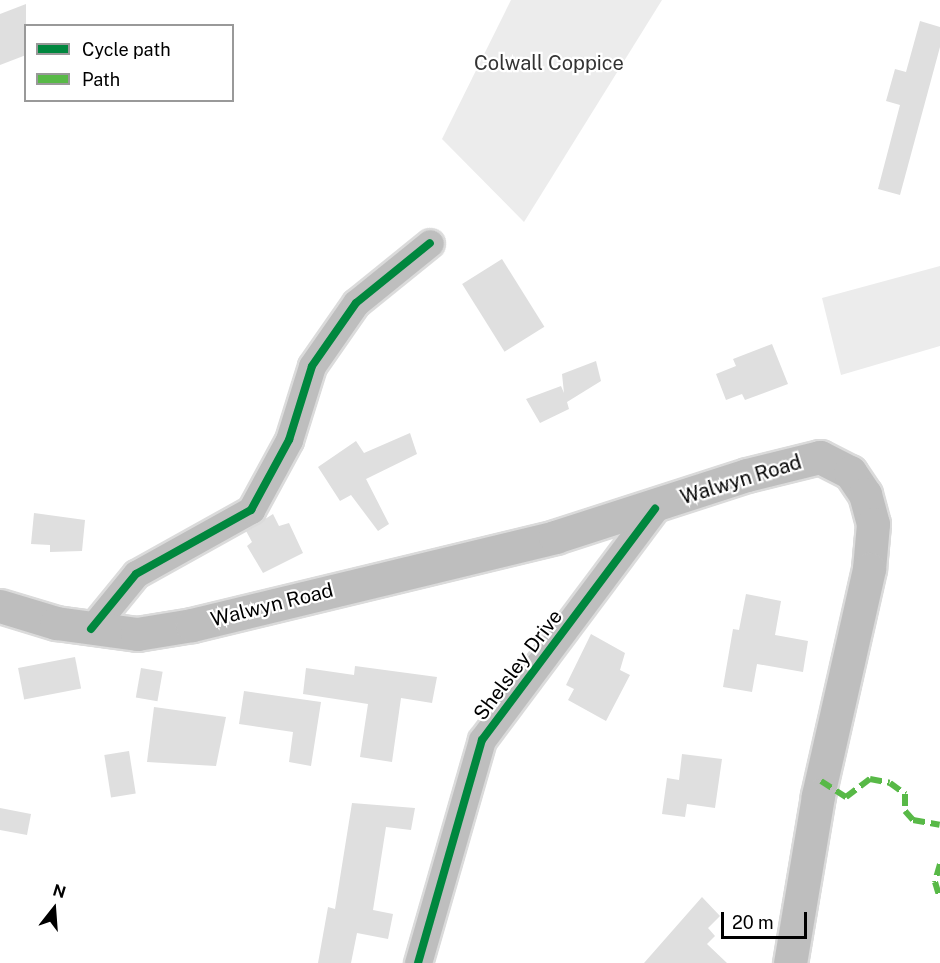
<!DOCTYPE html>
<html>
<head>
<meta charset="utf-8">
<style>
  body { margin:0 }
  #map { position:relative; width:940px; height:963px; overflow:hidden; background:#fff; font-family:"Public Sans",sans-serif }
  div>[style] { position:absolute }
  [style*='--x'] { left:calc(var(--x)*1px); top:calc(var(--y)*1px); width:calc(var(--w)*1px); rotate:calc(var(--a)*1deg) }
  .green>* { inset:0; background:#ececec }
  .building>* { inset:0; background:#dfdfdf; transform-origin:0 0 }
  .roads { filter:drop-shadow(2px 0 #dbdbdb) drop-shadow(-2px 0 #dbdbdb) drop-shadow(0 2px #dbdbdb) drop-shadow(0 -2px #dbdbdb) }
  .minor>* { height:27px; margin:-13.5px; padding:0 13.5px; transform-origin:13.5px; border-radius:13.5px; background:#bebebe }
  .major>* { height:33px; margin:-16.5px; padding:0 16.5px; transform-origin:16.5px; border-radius:16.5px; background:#bebebe }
  .quiet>* { height:6px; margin-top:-3px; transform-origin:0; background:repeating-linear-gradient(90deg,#58b947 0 12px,transparent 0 18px) }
  .cycleway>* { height:8px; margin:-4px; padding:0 4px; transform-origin:4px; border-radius:4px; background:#00873e }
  span { translate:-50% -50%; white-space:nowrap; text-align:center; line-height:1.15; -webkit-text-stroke:4.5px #fff; paint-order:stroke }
  .park-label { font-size:20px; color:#333 }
  .street-label { font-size:20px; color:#000 }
  .legend { position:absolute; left:24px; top:24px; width:210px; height:78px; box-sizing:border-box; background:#fff; border:2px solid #999; margin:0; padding:8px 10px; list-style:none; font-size:18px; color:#000 }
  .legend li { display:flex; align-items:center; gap:12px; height:30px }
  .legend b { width:30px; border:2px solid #999 }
  .north { position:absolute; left:24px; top:879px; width:60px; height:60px; -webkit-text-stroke:4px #fff; paint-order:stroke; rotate:17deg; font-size:16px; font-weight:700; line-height:24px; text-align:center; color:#000 }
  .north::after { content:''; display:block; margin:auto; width:21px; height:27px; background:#000; clip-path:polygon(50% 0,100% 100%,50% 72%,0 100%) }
  .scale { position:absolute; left:721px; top:912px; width:86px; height:27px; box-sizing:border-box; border:3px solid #000; border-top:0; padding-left:8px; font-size:18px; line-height:21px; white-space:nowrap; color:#000; -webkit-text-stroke:4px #fff; paint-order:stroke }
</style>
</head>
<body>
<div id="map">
  <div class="green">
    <i style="clip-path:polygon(511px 0,662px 0,524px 222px,442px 139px)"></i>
    <i style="clip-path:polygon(940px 266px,940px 346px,841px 375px,822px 298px)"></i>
  </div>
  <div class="building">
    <i style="clip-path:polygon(26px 4px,26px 55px,0 65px,0 14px)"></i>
    <i style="clip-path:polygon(920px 21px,940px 27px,940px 47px,900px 195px,878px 189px,900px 105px,886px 101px,895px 69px,906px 72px)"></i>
    <i style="left:502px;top:259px;width:80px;height:47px;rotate:58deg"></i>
    <i style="clip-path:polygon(772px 344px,788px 384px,745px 400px,742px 394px,726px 400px,716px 374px,736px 366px,733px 359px)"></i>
    <i style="clip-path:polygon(596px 361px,601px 381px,567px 402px,569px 409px,540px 423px,526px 399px,561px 386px,564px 393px,562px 374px)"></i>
    <i style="clip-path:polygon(410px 433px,417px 454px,366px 479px,389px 524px,378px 531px,351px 495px,340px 501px,318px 467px,356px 441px,364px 453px)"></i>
    <i style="clip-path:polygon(34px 513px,85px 520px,82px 551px,50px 552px,50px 545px,31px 544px)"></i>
    <i style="clip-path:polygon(273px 514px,279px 526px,289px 523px,303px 553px,263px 573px,247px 546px,252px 542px,246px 531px)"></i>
    <i style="clip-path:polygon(746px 594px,781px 601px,775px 635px,808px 641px,803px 672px,757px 664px,752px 692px,723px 687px,733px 629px,739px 630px)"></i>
    <i style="clip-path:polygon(591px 634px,625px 653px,620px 670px,630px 675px,606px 721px,568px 700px,574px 689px,566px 685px)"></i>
    <i style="left:75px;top:657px;width:32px;height:58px;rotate:79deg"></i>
    <i style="clip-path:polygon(355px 666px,437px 677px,432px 703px,401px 698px,392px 762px,360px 757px,368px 704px,303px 694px,306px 668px,354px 675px)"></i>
    <i style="left:141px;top:668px;width:22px;height:30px;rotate:10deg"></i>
    <i style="clip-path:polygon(244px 691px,321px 702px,311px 766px,289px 762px,293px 732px,239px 724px)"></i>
    <i style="clip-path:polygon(154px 707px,226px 717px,216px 766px,147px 762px)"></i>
    <i style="left:129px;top:751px;width:43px;height:25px;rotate:81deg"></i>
    <i style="clip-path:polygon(682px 754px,722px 759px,715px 808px,687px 804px,685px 817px,662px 814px,667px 778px,679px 780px)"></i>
    <i style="clip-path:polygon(352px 803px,415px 808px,411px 830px,386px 827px,373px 910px,393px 914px,388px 939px,357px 933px,351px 963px,318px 963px,328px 907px,335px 909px)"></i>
    <i style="clip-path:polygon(0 808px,31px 814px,27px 835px,0 830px)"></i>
    <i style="clip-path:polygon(702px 897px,720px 916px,708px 928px,715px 936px,707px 944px,727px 963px,644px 963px)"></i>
  </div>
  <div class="roads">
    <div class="minor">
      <i style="--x:91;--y:629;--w:71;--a:-50.7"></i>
      <i style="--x:136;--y:574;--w:132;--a:-29.1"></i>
      <i style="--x:251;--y:510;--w:80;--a:-61.5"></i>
      <i style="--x:289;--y:440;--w:77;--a:-72.7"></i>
      <i style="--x:312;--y:366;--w:77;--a:-55.1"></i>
      <i style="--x:356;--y:303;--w:95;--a:-39"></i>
      <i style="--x:418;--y:963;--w:232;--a:-74"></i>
      <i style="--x:482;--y:740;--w:289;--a:-53.2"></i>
    </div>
    <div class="major">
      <i style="--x:0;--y:606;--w:59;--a:16.9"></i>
      <i style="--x:56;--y:623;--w:82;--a:7.7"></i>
      <i style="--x:137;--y:634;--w:56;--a:-9.3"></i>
      <i style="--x:192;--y:625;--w:374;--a:-13.6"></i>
      <i style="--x:555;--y:537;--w:202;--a:-17.9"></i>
      <i style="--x:747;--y:475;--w:75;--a:-13.9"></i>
      <i style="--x:820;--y:457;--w:34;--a:27"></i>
      <i style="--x:850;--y:472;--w:27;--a:56"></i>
      <i style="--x:865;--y:494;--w:31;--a:75"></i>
      <i style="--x:873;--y:524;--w:45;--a:95.1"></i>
      <i style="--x:869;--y:569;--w:233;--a:102.7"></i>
      <i style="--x:818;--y:796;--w:169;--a:99.5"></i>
    </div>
  </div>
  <div class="quiet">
    <i style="--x:821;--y:781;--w:30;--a:33"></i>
    <i style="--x:846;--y:797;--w:30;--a:-37"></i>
    <i style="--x:870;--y:779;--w:20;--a:11"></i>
    <i style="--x:890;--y:783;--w:19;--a:36"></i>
    <i style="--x:905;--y:794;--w:17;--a:90"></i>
    <i style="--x:905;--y:811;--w:12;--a:48"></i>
    <i style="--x:913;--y:820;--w:27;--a:10"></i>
    <i style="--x:940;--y:864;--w:19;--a:106"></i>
    <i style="--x:935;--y:882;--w:17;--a:73"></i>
  </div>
  <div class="cycleway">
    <i style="--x:91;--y:629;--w:71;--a:-50.7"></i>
    <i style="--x:136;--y:574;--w:132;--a:-29.1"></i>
    <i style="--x:251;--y:510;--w:80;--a:-61.5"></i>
    <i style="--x:289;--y:440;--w:77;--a:-72.7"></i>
    <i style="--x:312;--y:366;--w:77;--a:-55.1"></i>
    <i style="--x:356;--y:303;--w:95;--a:-39"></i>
    <i style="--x:418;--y:963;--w:232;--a:-74"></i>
    <i style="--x:482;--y:740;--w:289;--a:-53.2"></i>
  </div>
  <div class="park-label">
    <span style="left:549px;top:63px">Colwall Coppice</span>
  </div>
  <div class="street-label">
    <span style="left:741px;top:480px;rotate:-17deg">Walwyn Road</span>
    <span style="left:272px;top:605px;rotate:-14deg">Walwyn Road</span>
    <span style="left:518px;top:665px;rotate:-53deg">Shelsley Drive</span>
  </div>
  <ul class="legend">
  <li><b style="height:8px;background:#00873e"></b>Cycle path</li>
  <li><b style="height:8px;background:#58b947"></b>Path</li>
  </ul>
  <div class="north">N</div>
  <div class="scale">20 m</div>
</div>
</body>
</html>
